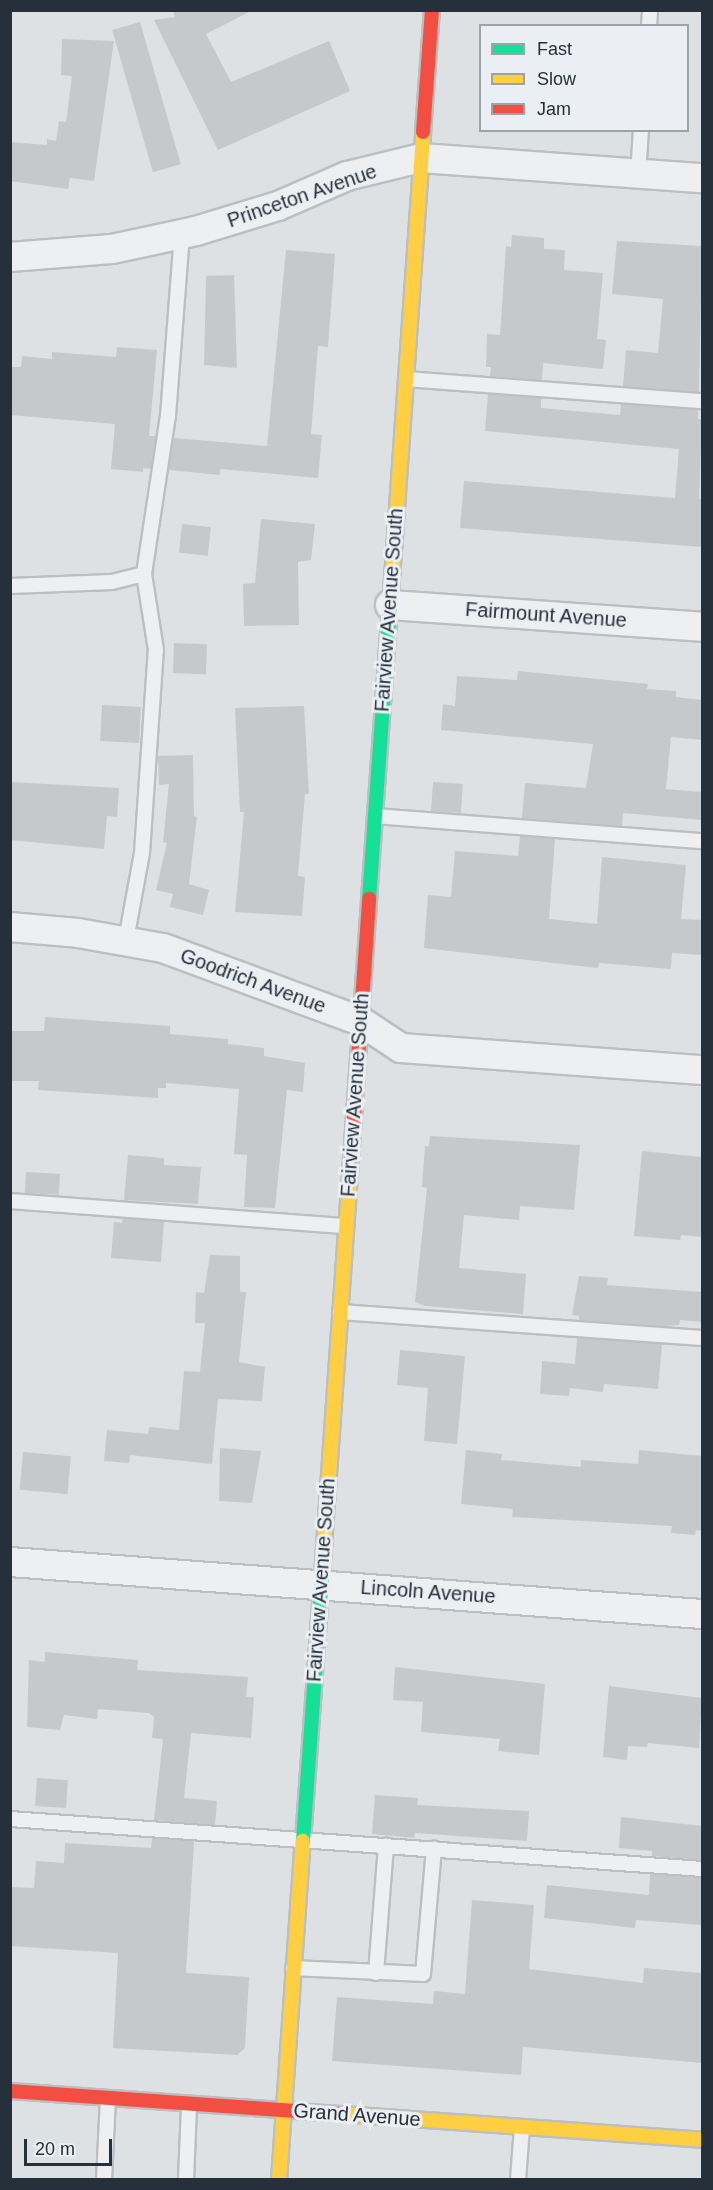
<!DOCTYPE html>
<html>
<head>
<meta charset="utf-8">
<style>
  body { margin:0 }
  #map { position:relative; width:713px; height:2190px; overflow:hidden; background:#dee1e3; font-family:Arial,sans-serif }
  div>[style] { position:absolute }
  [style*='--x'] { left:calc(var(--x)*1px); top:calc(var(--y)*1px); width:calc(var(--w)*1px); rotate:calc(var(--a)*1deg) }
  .building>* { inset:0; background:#c6c9cb; transform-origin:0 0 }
  .roads { filter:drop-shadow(2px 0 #bcbfc1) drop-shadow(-2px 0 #bcbfc1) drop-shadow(0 2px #bcbfc1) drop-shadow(0 -2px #bcbfc1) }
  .lane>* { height:14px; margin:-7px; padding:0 7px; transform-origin:7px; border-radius:7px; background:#edeff0 }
  .street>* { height:28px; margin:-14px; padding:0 14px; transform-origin:14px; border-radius:14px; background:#edeff0 }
  .fast>* { height:14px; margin:-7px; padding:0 7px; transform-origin:7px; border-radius:7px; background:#16e098 }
  .slow>* { height:14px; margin:-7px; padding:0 7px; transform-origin:7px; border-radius:7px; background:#ffcf43 }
  .jam>* { height:14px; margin:-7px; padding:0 7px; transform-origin:7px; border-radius:7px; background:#f24e42 }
  span { translate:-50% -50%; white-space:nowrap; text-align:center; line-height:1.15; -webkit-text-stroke:6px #ebeff3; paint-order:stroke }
  .street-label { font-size:20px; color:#26303b }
  .frame { position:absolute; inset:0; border:12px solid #26303b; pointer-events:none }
  .legend { position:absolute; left:479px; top:24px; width:210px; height:108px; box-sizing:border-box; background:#ebeff3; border:2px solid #9ca3a9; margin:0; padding:8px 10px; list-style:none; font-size:18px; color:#26303b }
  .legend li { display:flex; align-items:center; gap:12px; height:30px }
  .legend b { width:30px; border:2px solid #9ca3a9 }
  .scale { position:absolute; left:24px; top:2139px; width:88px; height:27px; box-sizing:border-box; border:3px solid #26303b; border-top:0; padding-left:8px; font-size:18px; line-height:21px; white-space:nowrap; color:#26303b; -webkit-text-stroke:4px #ebeff3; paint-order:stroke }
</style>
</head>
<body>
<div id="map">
  <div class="building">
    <i style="clip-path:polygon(173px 10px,253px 10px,206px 34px,231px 82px,329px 41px,350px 91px,218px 150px,154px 20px,175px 17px)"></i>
    <i style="left:140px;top:22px;width:148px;height:29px;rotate:74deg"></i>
    <i style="clip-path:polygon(62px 39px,114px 41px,94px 181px,70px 178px,68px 189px,10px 181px,10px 142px,47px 145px,47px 139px,56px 141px,59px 121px,66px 122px,72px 76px,61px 75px)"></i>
    <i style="clip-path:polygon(512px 235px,544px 238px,544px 249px,565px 250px,564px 270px,603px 273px,597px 339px,606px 340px,603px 369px,543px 363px,542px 380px,490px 376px,491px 367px,486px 367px,487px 334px,500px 335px,506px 246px,511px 247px)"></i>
    <i style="clip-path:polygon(617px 241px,702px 246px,699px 392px,623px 386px,626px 350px,658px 353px,663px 299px,612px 294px)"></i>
    <i style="clip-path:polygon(286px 250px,335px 254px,328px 347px,318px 346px,311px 434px,322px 435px,318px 478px,220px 469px,220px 475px,169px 470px,174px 438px,267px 446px)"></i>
    <i style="clip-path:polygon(234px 275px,237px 368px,204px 365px,206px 276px)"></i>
    <i style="clip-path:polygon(117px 347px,157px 350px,149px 436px,156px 436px,151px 469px,143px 468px,143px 472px,111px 469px,115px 424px,10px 415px,10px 367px,21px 367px,22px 356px,52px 359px,52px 352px,116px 357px)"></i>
    <i style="clip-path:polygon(488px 394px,541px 398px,541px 408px,620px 415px,621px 404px,698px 410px,698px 419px,702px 419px,699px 499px,702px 499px,702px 547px,460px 528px,464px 481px,675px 498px,679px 449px,485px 431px)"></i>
    <i style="clip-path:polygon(261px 519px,315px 524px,311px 560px,298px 562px,299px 625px,244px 626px,243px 584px,255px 583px)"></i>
    <i style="left:182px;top:524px;width:29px;height:29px;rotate:6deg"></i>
    <i style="left:174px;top:643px;width:33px;height:30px;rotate:2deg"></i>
    <i style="clip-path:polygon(518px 671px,648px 684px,647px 689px,676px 691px,676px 697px,702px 700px,702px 740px,671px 737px,666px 789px,702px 792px,702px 820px,623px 813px,622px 826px,522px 818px,525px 783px,586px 788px,593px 744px,441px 730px,443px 704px,455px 706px,457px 676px,517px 680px)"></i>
    <i style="left:102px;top:705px;width:39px;height:36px;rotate:3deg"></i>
    <i style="clip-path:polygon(304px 706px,309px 794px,305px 794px,298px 876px,305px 877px,302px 916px,235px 912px,244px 812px,240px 812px,235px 708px)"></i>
    <i style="clip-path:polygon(193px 755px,194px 816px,197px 817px,189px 884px,209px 890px,203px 915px,170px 907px,173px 894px,156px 890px,167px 843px,163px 842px,169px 784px,159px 785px,158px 756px)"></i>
    <i style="clip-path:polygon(10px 782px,119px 788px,117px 817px,107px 816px,104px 849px,10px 840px)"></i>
    <i style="left:433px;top:782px;width:30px;height:29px;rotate:4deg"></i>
    <i style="clip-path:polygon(520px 836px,555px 839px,549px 919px,597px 924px,602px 857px,686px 865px,681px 919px,702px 920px,702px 955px,672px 953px,671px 969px,599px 963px,598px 968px,424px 948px,428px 895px,451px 897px,455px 851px,518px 856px)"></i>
    <i style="clip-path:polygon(45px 1017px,170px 1026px,170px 1034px,228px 1039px,228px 1044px,264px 1048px,264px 1056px,305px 1063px,303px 1092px,287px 1090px,275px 1208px,244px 1207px,247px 1155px,234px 1154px,239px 1089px,166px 1083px,166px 1088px,158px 1088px,158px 1098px,38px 1090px,39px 1081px,10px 1081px,10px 1031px,44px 1031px)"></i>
    <i style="clip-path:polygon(430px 1136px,580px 1145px,574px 1210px,520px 1206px,519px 1220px,464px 1215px,459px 1268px,526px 1274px,523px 1314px,425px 1306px,415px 1302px,427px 1188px,422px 1187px,425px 1146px,429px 1146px)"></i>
    <i style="clip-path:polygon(642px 1151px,702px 1157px,702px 1237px,681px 1235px,680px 1240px,634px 1236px)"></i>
    <i style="clip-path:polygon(128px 1155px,164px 1158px,164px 1165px,201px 1167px,198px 1204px,124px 1200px)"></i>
    <i style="left:26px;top:1172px;width:34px;height:21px;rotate:3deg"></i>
    <i style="clip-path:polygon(123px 1218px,164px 1221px,161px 1262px,111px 1258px,114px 1222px,122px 1223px)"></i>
    <i style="clip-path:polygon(210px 1255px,240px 1256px,240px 1292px,246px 1292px,239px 1362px,265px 1367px,262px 1401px,218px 1399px,212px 1464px,130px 1455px,129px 1463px,104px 1461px,107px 1430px,148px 1434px,149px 1427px,179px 1430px,184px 1371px,200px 1372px,205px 1323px,195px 1323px,196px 1292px,204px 1293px)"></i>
    <i style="clip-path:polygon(579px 1276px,608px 1278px,607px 1285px,702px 1292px,702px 1322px,680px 1320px,679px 1325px,663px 1326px,579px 1320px,579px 1316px,572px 1315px)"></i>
    <i style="clip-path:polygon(577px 1338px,662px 1344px,658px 1389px,604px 1384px,603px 1392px,570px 1388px,569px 1396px,540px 1394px,542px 1361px,575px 1364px)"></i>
    <i style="clip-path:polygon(400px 1350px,465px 1356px,457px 1444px,424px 1441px,428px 1388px,397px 1385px)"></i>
    <i style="clip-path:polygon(220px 1448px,261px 1451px,252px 1503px,219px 1501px)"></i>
    <i style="clip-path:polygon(466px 1450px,502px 1454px,501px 1460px,581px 1467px,581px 1460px,638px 1464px,639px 1450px,702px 1456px,702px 1531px,696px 1530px,695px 1535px,671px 1533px,672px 1526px,512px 1517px,513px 1509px,461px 1504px)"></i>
    <i style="left:23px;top:1452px;width:48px;height:38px;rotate:5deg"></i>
    <i style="clip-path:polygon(45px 1652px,138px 1660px,137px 1670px,248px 1677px,246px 1697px,254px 1697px,251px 1738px,191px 1733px,184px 1798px,217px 1801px,215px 1825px,154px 1820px,163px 1739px,152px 1738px,154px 1717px,149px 1713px,98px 1709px,97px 1719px,64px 1715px,60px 1730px,27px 1727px,29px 1660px,45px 1662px)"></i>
    <i style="clip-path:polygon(395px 1667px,545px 1684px,539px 1755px,498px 1751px,500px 1739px,421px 1732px,423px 1702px,393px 1700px)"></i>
    <i style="clip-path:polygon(609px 1686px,702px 1698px,699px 1748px,648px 1743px,647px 1747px,628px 1746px,627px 1760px,603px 1757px)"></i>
    <i style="left:37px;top:1778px;width:31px;height:28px;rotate:4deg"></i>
    <i style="clip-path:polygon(375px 1795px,418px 1798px,417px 1805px,529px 1811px,527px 1841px,415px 1833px,414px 1838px,372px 1834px)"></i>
    <i style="clip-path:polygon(621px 1817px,702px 1826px,702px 1860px,652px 1856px,652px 1851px,619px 1848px)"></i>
    <i style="clip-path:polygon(152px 1838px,194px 1841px,186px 1973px,249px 1977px,245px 2048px,237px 2055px,113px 2048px,118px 1953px,10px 1946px,10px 1887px,34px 1888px,36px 1861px,64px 1863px,65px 1843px,151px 1848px)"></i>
    <i style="clip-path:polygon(650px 1874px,702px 1878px,702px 1925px,636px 1920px,635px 1928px,544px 1918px,547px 1885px,649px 1895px)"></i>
    <i style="clip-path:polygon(472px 1900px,534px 1905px,529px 1969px,643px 1983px,644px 1968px,702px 1973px,702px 2063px,523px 2047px,521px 2075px,332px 2061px,337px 1997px,433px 2004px,434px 1991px,465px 1994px)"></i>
  </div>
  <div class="roads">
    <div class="lane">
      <i style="--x:649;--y:26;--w:16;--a:-86"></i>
      <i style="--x:638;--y:174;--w:44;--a:-86.1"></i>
      <i style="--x:406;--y:379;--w:297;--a:4.3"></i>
      <i style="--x:10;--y:586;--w:102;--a:-2.2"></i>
      <i style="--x:112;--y:582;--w:33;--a:-14"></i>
      <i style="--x:144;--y:574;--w:160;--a:-81.4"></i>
      <i style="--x:168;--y:416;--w:183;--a:-85.6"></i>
      <i style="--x:375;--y:816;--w:328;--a:4.4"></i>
      <i style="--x:126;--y:940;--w:88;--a:-79.6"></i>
      <i style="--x:142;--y:853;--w:203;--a:-86.1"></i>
      <i style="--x:156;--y:650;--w:77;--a:-99"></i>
      <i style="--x:10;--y:1201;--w:337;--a:4.3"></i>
      <i style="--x:340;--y:1312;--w:363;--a:4.1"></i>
      <i style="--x:10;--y:1819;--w:694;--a:4.13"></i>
      <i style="--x:293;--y:1968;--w:130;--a:2.6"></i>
      <i style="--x:423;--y:1974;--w:126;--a:-85"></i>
      <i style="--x:376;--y:1973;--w:128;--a:-85.5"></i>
      <i style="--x:104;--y:2180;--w:82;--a:-87.2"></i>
      <i style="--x:186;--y:2180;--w:76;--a:-87.7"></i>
      <i style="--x:518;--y:2180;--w:53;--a:-85.7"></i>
    </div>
    <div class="street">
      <i style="--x:10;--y:257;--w:102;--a:-4.5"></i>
      <i style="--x:112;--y:249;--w:86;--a:-12.1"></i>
      <i style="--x:196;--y:231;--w:86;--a:-17"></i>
      <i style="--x:278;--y:206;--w:75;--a:-23.5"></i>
      <i style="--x:347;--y:176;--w:76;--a:-13.7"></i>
      <i style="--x:421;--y:158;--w:282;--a:4.1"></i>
      <i style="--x:390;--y:605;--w:313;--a:4"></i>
      <i style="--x:10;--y:927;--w:68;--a:5"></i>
      <i style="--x:78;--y:933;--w:86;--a:10"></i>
      <i style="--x:163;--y:948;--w:210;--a:20.3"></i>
      <i style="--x:360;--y:1021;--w:49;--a:33.4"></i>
      <i style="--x:401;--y:1048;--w:302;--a:4.2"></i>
      <i style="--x:10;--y:1562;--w:694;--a:4.3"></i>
    </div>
    <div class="fast">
      <i style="--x:369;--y:899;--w:335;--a:-85.9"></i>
      <i style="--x:303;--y:1841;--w:296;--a:-85.9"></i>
    </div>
    <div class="slow">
      <i style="--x:393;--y:565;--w:434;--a:-86"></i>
      <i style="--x:324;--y:1546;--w:388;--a:-86"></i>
      <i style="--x:342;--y:2114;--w:361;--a:4.1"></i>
      <i style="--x:279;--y:2180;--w:340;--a:-86"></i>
    </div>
    <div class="jam">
      <i style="--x:423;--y:132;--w:122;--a:-85.8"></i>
      <i style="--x:351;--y:1159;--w:261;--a:-86"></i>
      <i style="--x:10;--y:2091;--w:333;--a:4"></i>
    </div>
  </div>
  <div class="street-label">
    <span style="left:302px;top:196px;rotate:-19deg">Princeton Avenue</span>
    <span style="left:389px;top:610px;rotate:-86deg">Fairview Avenue South</span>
    <span style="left:546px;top:615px;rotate:4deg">Fairmount Avenue</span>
    <span style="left:253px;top:981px;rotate:20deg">Goodrich Avenue</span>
    <span style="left:355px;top:1095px;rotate:-86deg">Fairview Avenue South</span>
    <span style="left:321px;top:1580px;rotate:-86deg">Fairview Avenue South</span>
    <span style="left:428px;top:1592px;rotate:4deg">Lincoln Avenue</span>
    <span style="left:357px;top:2115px;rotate:4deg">Grand Avenue</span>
  </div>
  <div class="frame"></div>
  <ul class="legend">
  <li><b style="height:8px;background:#16e098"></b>Fast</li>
  <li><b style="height:8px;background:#ffcf43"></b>Slow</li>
  <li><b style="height:8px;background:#f24e42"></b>Jam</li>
  </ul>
  <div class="scale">20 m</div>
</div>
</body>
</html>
